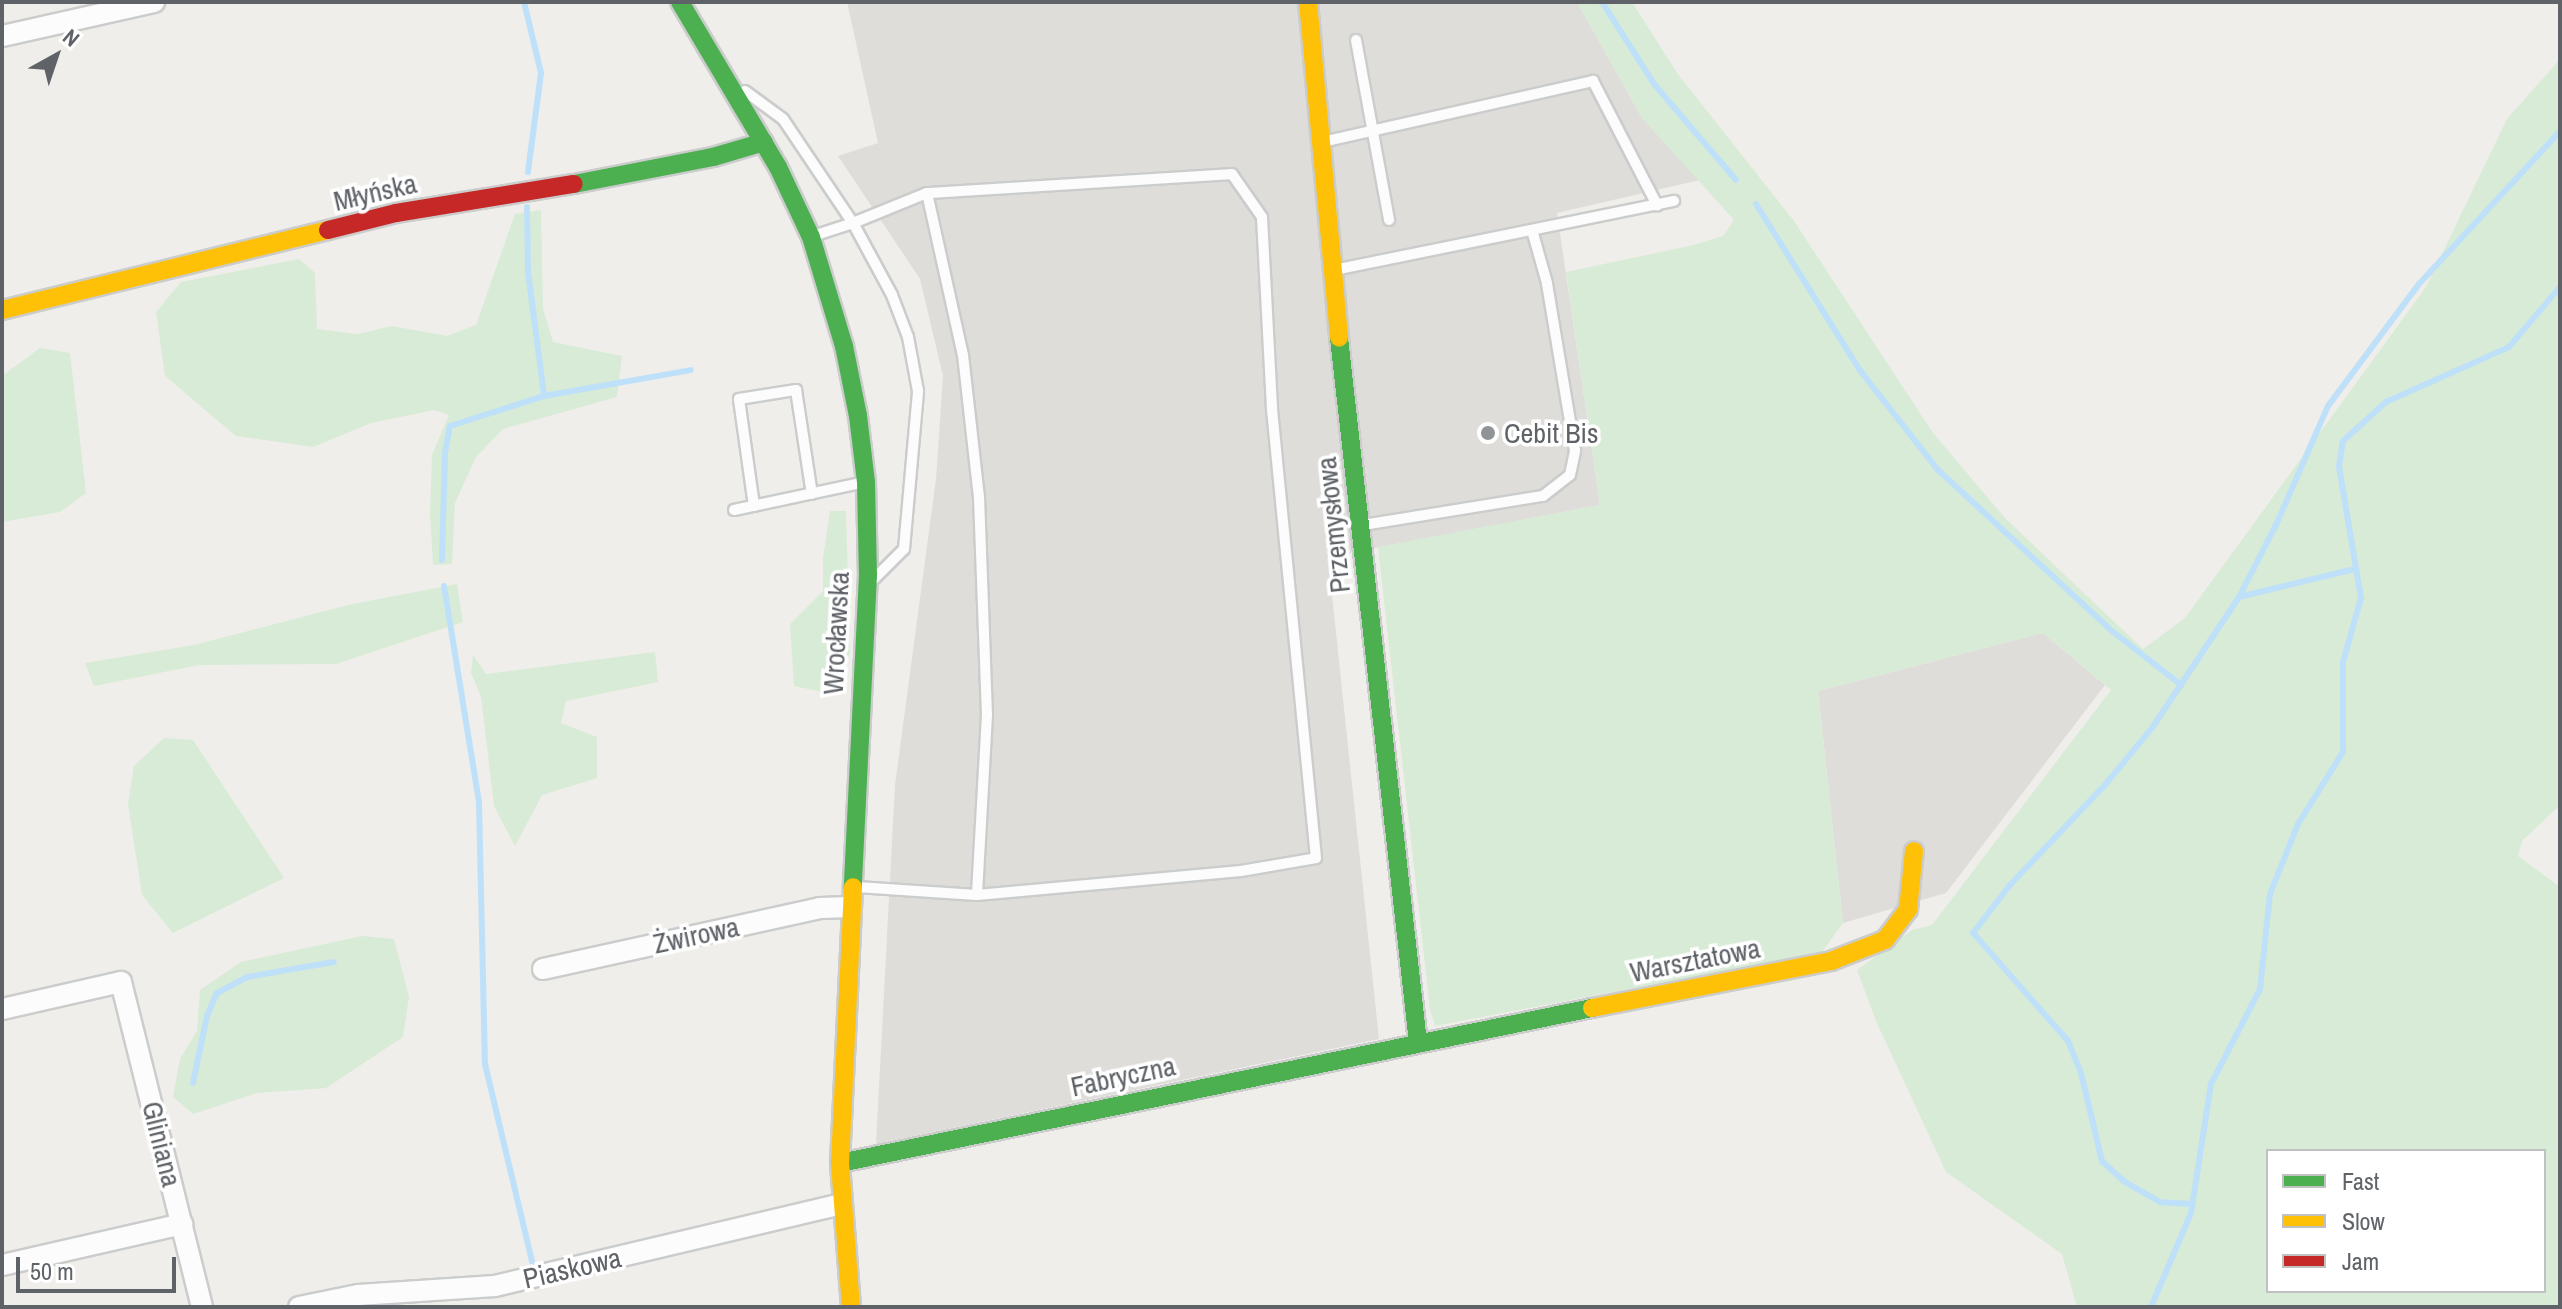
<!DOCTYPE html>
<html>
<head>
<meta charset="utf-8">
<style>
  body { margin:0 }
  #map { position:relative; width:2562px; height:1309px; overflow:hidden; background:#efeeea; font-family:"Archivo Narrow",sans-serif }
  div>[style] { position:absolute }
  [style*='--x'] { left:calc(var(--x)*1px); top:calc(var(--y)*1px); width:calc(var(--w)*1px); rotate:calc(var(--a)*1deg) }
  .industrial>* { inset:0; background:#dfddda }
  .green>* { inset:0; background:#d8ebd6 }
  .stream>* { height:6px; margin:-3px; padding:0 3px; transform-origin:3px; border-radius:3px; background:#bfe0f9 }
  .roads { filter:drop-shadow(2px 0 #cbcccc) drop-shadow(-2px 0 #cbcccc) drop-shadow(0 2px #cbcccc) drop-shadow(0 -2px #cbcccc) }
  .lane>* { height:10px; margin:-5px; padding:0 5px; transform-origin:5px; border-radius:5px; background:#fdfcfc }
  .street>* { height:20px; margin:-10px; padding:0 10px; transform-origin:10px; border-radius:10px; background:#fdfcfc }
  .fast>* { height:18px; margin:-9px; padding:0 9px; transform-origin:9px; border-radius:9px; background:#4caf50 }
  .slow>* { height:18px; margin:-9px; padding:0 9px; transform-origin:9px; border-radius:9px; background:#ffc107 }
  .jam>* { height:18px; margin:-9px; padding:0 9px; transform-origin:9px; border-radius:9px; background:#c62828 }
  .dots>* { width:22px; height:22px; translate:-50% -50%; box-sizing:border-box; border:4px solid #fff; border-radius:50% }
  span { translate:-50% -50%; white-space:nowrap; text-align:center; line-height:1.15; -webkit-text-stroke:7px #fff; paint-order:stroke }
  .street-label { font-size:28px; color:#5f6368 }
  .poi-label { font-size:28px; color:#5f6368 }
  .left { translate:0 -50%; text-align:left }
  .frame { position:absolute; inset:0; border:4px solid #5f6368; pointer-events:none }
  .legend { position:absolute; left:2266px; top:1149px; width:280px; height:144px; box-sizing:border-box; background:#fff; border:2px solid #bfc1c3; margin:0; padding:10px 14px; list-style:none; font-size:24px; color:#5f6368 }
  .legend li { display:flex; align-items:center; gap:16px; height:40px }
  .legend b { width:40px; border:2px solid #bfc1c3 }
  .north { position:absolute; left:16px; top:16px; width:80px; height:80px; -webkit-text-stroke:6px #fff; paint-order:stroke; rotate:40deg; font-size:22px; font-weight:700; line-height:32px; text-align:center; color:#5f6368 }
  .north::after { content:''; display:block; margin:auto; width:28px; height:36px; background:#5f6368; clip-path:polygon(50% 0,100% 100%,50% 72%,0 100%) }
  .scale { position:absolute; left:16px; top:1257px; width:160px; height:36px; box-sizing:border-box; border:4px solid #5f6368; border-top:0; padding-left:10px; font-size:24px; line-height:28px; white-space:nowrap; color:#5f6368; -webkit-text-stroke:6px #fff; paint-order:stroke }
</style>
</head>
<body>
<div id="map">
  <div class="industrial">
    <i style="clip-path:polygon(847px 2px,1577px 2px,1642px 118px,1700px 180px,1557px 213px,1600px 505px,1328px 557px,1379px 1039px,876px 1144px,895px 785px,936px 479px,943px 376px,920px 279px,838px 156px,878px 143px)"></i>
    <i style="clip-path:polygon(2043px 633px,2105px 685px,1946px 893px,1843px 923px,1818px 691px)"></i>
  </div>
  <div class="green">
    <i style="clip-path:polygon(evenodd,1577px 2px,1632px 2px,1677px 73px,1794px 221px,1933px 433px,2006px 519px,2143px 649px,2185px 618px,2426px 287px,2507px 119px,2560px 59px,2560px 805px,2522px 841px,2518px 856px,2560px 887px,2560px 1307px,2077px 1307px,2062px 1254px,1946px 1172px,1876px 1021px,1857px 970px,1912px 930px,1932px 925px,2111px 690px,2043px 633px,1818px 691px,1843px 923px,1822px 952px,1435px 1026px,1430px 1009px,1378px 547px,1600px 505px,1566px 272px,1694px 245px,1723px 236px,1734px 220px,1642px 118px,1577px 2px,2268px 1151px,2544px 1151px,2544px 1291px,2268px 1291px,2268px 1151px)"></i>
    <i style="clip-path:polygon(541px 210px,543px 309px,553px 342px,622px 356px,617px 397px,503px 429px,476px 457px,455px 503px,452px 564px,433px 565px,430px 514px,432px 455px,449px 415px,434px 410px,371px 423px,313px 447px,236px 436px,165px 376px,156px 312px,181px 282px,299px 259px,315px 273px,317px 329px,358px 334px,392px 326px,447px 336px,476px 325px,515px 214px)"></i>
    <i style="clip-path:polygon(40px 348px,70px 353px,86px 493px,60px 512px,2px 522px,2px 376px)"></i>
    <i style="clip-path:polygon(830px 511px,846px 511px,850px 653px,832px 694px,794px 686px,790px 624px,823px 591px,823px 558px)"></i>
    <i style="clip-path:polygon(457px 584px,463px 622px,336px 664px,199px 665px,94px 686px,85px 663px,194px 645px,348px 605px)"></i>
    <i style="clip-path:polygon(655px 652px,658px 682px,566px 701px,561px 723px,597px 737px,597px 778px,542px 795px,515px 846px,494px 806px,481px 696px,471px 673px,473px 655px,486px 674px)"></i>
    <i style="clip-path:polygon(164px 738px,193px 740px,284px 878px,173px 933px,142px 895px,128px 804px,134px 766px)"></i>
    <i style="clip-path:polygon(362px 936px,394px 939px,409px 997px,403px 1037px,326px 1088px,257px 1093px,193px 1114px,173px 1097px,180px 1059px,197px 1031px,200px 990px,241px 962px)"></i>
  </div>
  <div class="stream">
    <i style="--x:524;--y:2;--w:73;--a:76.5"></i>
    <i style="--x:541;--y:73;--w:100;--a:97.5"></i>
    <i style="--x:1602;--y:2;--w:97;--a:57.6"></i>
    <i style="--x:1654;--y:84;--w:126;--a:49.5"></i>
    <i style="--x:1756;--y:204;--w:195;--a:58"></i>
    <i style="--x:1859;--y:369;--w:127;--a:52"></i>
    <i style="--x:1937;--y:469;--w:238;--a:42.8"></i>
    <i style="--x:2112;--y:631;--w:88;--a:38"></i>
    <i style="--x:527;--y:207;--w:65;--a:89.1"></i>
    <i style="--x:528;--y:272;--w:125;--a:82.6"></i>
    <i style="--x:442;--y:560;--w:107;--a:-88.4"></i>
    <i style="--x:445;--y:453;--w:27;--a:-80"></i>
    <i style="--x:450;--y:426;--w:99;--a:-17.7"></i>
    <i style="--x:544;--y:396;--w:149;--a:-10"></i>
    <i style="--x:444;--y:586;--w:219;--a:80.8"></i>
    <i style="--x:479;--y:802;--w:262;--a:88.7"></i>
    <i style="--x:485;--y:1064;--w:208;--a:76.6"></i>
    <i style="--x:2239;--y:597;--w:81;--a:-62.8"></i>
    <i style="--x:2276;--y:525;--w:130;--a:-66.4"></i>
    <i style="--x:2328;--y:406;--w:152;--a:-53.3"></i>
    <i style="--x:2419;--y:284;--w:208;--a:-47.3"></i>
    <i style="--x:193;--y:1083;--w:68;--a:-78.2"></i>
    <i style="--x:207;--y:1016;--w:25;--a:-67"></i>
    <i style="--x:217;--y:993;--w:34;--a:-28"></i>
    <i style="--x:247;--y:977;--w:88;--a:-9.8"></i>
    <i style="--x:2193;--y:1204;--w:33;--a:-177"></i>
    <i style="--x:2160;--y:1202;--w:40;--a:-150.3"></i>
    <i style="--x:2125;--y:1182;--w:31;--a:-138"></i>
    <i style="--x:2102;--y:1161;--w:90;--a:-103.4"></i>
    <i style="--x:2081;--y:1073;--w:35;--a:-112"></i>
    <i style="--x:2068;--y:1041;--w:144;--a:-131.3"></i>
    <i style="--x:1973;--y:933;--w:61;--a:-52.4"></i>
    <i style="--x:2010;--y:885;--w:137;--a:-46.5"></i>
    <i style="--x:2104;--y:786;--w:75;--a:-50.4"></i>
    <i style="--x:2152;--y:728;--w:157;--a:-56.4"></i>
    <i style="--x:2239;--y:597;--w:119;--a:-13.6"></i>
    <i style="--x:2151;--y:1307;--w:102;--a:-66.9"></i>
    <i style="--x:2191;--y:1213;--w:131;--a:-81.2"></i>
    <i style="--x:2211;--y:1084;--w:107;--a:-62.7"></i>
    <i style="--x:2260;--y:989;--w:96;--a:-84"></i>
    <i style="--x:2270;--y:894;--w:75;--a:-68.2"></i>
    <i style="--x:2298;--y:824;--w:85;--a:-58"></i>
    <i style="--x:2343;--y:752;--w:90;--a:-90"></i>
    <i style="--x:2343;--y:662;--w:66;--a:-74.3"></i>
    <i style="--x:2361;--y:598;--w:134;--a:-99.5"></i>
    <i style="--x:2339;--y:466;--w:25;--a:-81"></i>
    <i style="--x:2343;--y:441;--w:58;--a:-42.2"></i>
    <i style="--x:2386;--y:402;--w:135;--a:-24.1"></i>
    <i style="--x:2509;--y:347;--w:79;--a:-49.6"></i>
  </div>
  <div class="roads">
    <div class="lane">
      <i style="--x:1356;--y:40;--w:183;--a:79.6"></i>
      <i style="--x:745;--y:91;--w:47;--a:36.4"></i>
      <i style="--x:783;--y:119;--w:125;--a:56.1"></i>
      <i style="--x:853;--y:223;--w:42;--a:162"></i>
      <i style="--x:1322;--y:142;--w:278;--a:-12.7"></i>
      <i style="--x:1593;--y:81;--w:140;--a:62.7"></i>
      <i style="--x:1334;--y:270;--w:347;--a:-11.5"></i>
      <i style="--x:754;--y:506;--w:108;--a:-98"></i>
      <i style="--x:739;--y:399;--w:58;--a:-9"></i>
      <i style="--x:796;--y:390;--w:105;--a:81.3"></i>
      <i style="--x:734;--y:510;--w:130;--a:-12"></i>
      <i style="--x:1363;--y:525;--w:182;--a:-9.2"></i>
      <i style="--x:1543;--y:496;--w:34;--a:-38"></i>
      <i style="--x:1570;--y:475;--w:25;--a:-78"></i>
      <i style="--x:1575;--y:451;--w:170;--a:-99.5"></i>
      <i style="--x:1547;--y:283;--w:55;--a:-105.8"></i>
      <i style="--x:874;--y:579;--w:42;--a:-45"></i>
      <i style="--x:904;--y:549;--w:159;--a:-84.9"></i>
      <i style="--x:918;--y:391;--w:55;--a:-100.5"></i>
      <i style="--x:908;--y:337;--w:45;--a:-110.9"></i>
      <i style="--x:892;--y:295;--w:82;--a:-118.4"></i>
      <i style="--x:853;--y:223;--w:80;--a:-22.1"></i>
      <i style="--x:927;--y:193;--w:166;--a:77.5"></i>
      <i style="--x:963;--y:355;--w:143;--a:83.6"></i>
      <i style="--x:979;--y:497;--w:218;--a:87.9"></i>
      <i style="--x:987;--y:715;--w:180;--a:93.2"></i>
      <i style="--x:857;--y:887;--w:120;--a:3.8"></i>
      <i style="--x:977;--y:895;--w:265;--a:-5.2"></i>
      <i style="--x:1241;--y:871;--w:76;--a:-9.8"></i>
      <i style="--x:1316;--y:858;--w:452;--a:-95.6"></i>
      <i style="--x:1272;--y:408;--w:191;--a:-93"></i>
      <i style="--x:1262;--y:217;--w:52;--a:-124.9"></i>
      <i style="--x:1232;--y:174;--w:306;--a:176.4"></i>
    </div>
    <div class="street">
      <i style="--x:2;--y:36;--w:156;--a:-12.6"></i>
      <i style="--x:543;--y:969;--w:284;--a:-12.4"></i>
      <i style="--x:820;--y:908;--w:31;--a:-2"></i>
      <i style="--x:2;--y:1009;--w:122;--a:-12.8"></i>
      <i style="--x:121;--y:982;--w:335;--a:76"></i>
      <i style="--x:2;--y:1265;--w:185;--a:-12.8"></i>
      <i style="--x:299;--y:1307;--w:60;--a:-11.5"></i>
      <i style="--x:358;--y:1295;--w:137;--a:-3.8"></i>
      <i style="--x:495;--y:1286;--w:356;--a:-13.3"></i>
    </div>
    <div class="fast">
      <i style="--x:680;--y:2;--w:192;--a:59.3"></i>
      <i style="--x:778;--y:167;--w:77;--a:64.8"></i>
      <i style="--x:811;--y:237;--w:114;--a:73.2"></i>
      <i style="--x:844;--y:346;--w:71;--a:78.7"></i>
      <i style="--x:858;--y:416;--w:66;--a:83.1"></i>
      <i style="--x:866;--y:482;--w:93;--a:88.8"></i>
      <i style="--x:868;--y:575;--w:312;--a:92.8"></i>
      <i style="--x:574;--y:184;--w:142;--a:-11"></i>
      <i style="--x:713;--y:157;--w:53;--a:-16.4"></i>
      <i style="--x:1339;--y:338;--w:708;--a:83.6"></i>
      <i style="--x:840;--y:1163;--w:768;--a:-11.65"></i>
    </div>
    <div class="slow">
      <i style="--x:1308;--y:2;--w:337;--a:84.7"></i>
      <i style="--x:2;--y:310;--w:336;--a:-13.8"></i>
      <i style="--x:1592;--y:1008;--w:244;--a:-11.1"></i>
      <i style="--x:1831;--y:961;--w:58;--a:-21.3"></i>
      <i style="--x:1885;--y:940;--w:38;--a:-53"></i>
      <i style="--x:1908;--y:910;--w:59;--a:-84.2"></i>
      <i style="--x:851;--y:1307;--w:144;--a:-94.4"></i>
      <i style="--x:840;--y:1163;--w:276;--a:-87.3"></i>
    </div>
    <div class="jam">
      <i style="--x:328;--y:230;--w:70;--a:-14"></i>
      <i style="--x:396;--y:213;--w:180;--a:-9.3"></i>
    </div>
  </div>
  <div class="dots">
    <i style="left:1488px;top:433px;background:#919496"></i>
  </div>
  <div class="street-label">
    <span style="left:375px;top:192px;rotate:-13deg">Młyńska</span>
    <span style="left:1333px;top:525px;rotate:-96deg">Przemysłowa</span>
    <span style="left:836px;top:633px;rotate:-87deg">Wrocławska</span>
    <span style="left:696px;top:935px;rotate:-12deg">Żwirowa</span>
    <span style="left:1695px;top:960px;rotate:-11deg">Warsztatowa</span>
    <span style="left:1123px;top:1076px;rotate:-12deg">Fabryczna</span>
    <span style="left:162px;top:1144px;rotate:76deg">Gliniana</span>
    <span style="left:572px;top:1268px;rotate:-13deg">Piaskowa</span>
  </div>
  <div class="poi-label">
    <span class="left" style="left:1504px;top:433px">Cebit Bis</span>
  </div>
  <div class="frame"></div>
  <ul class="legend">
  <li><b style="height:10px;background:#4caf50"></b>Fast</li>
  <li><b style="height:10px;background:#ffc107"></b>Slow</li>
  <li><b style="height:10px;background:#c62828"></b>Jam</li>
  </ul>
  <div class="north">N</div>
  <div class="scale">50 m</div>
</div>
</body>
</html>
